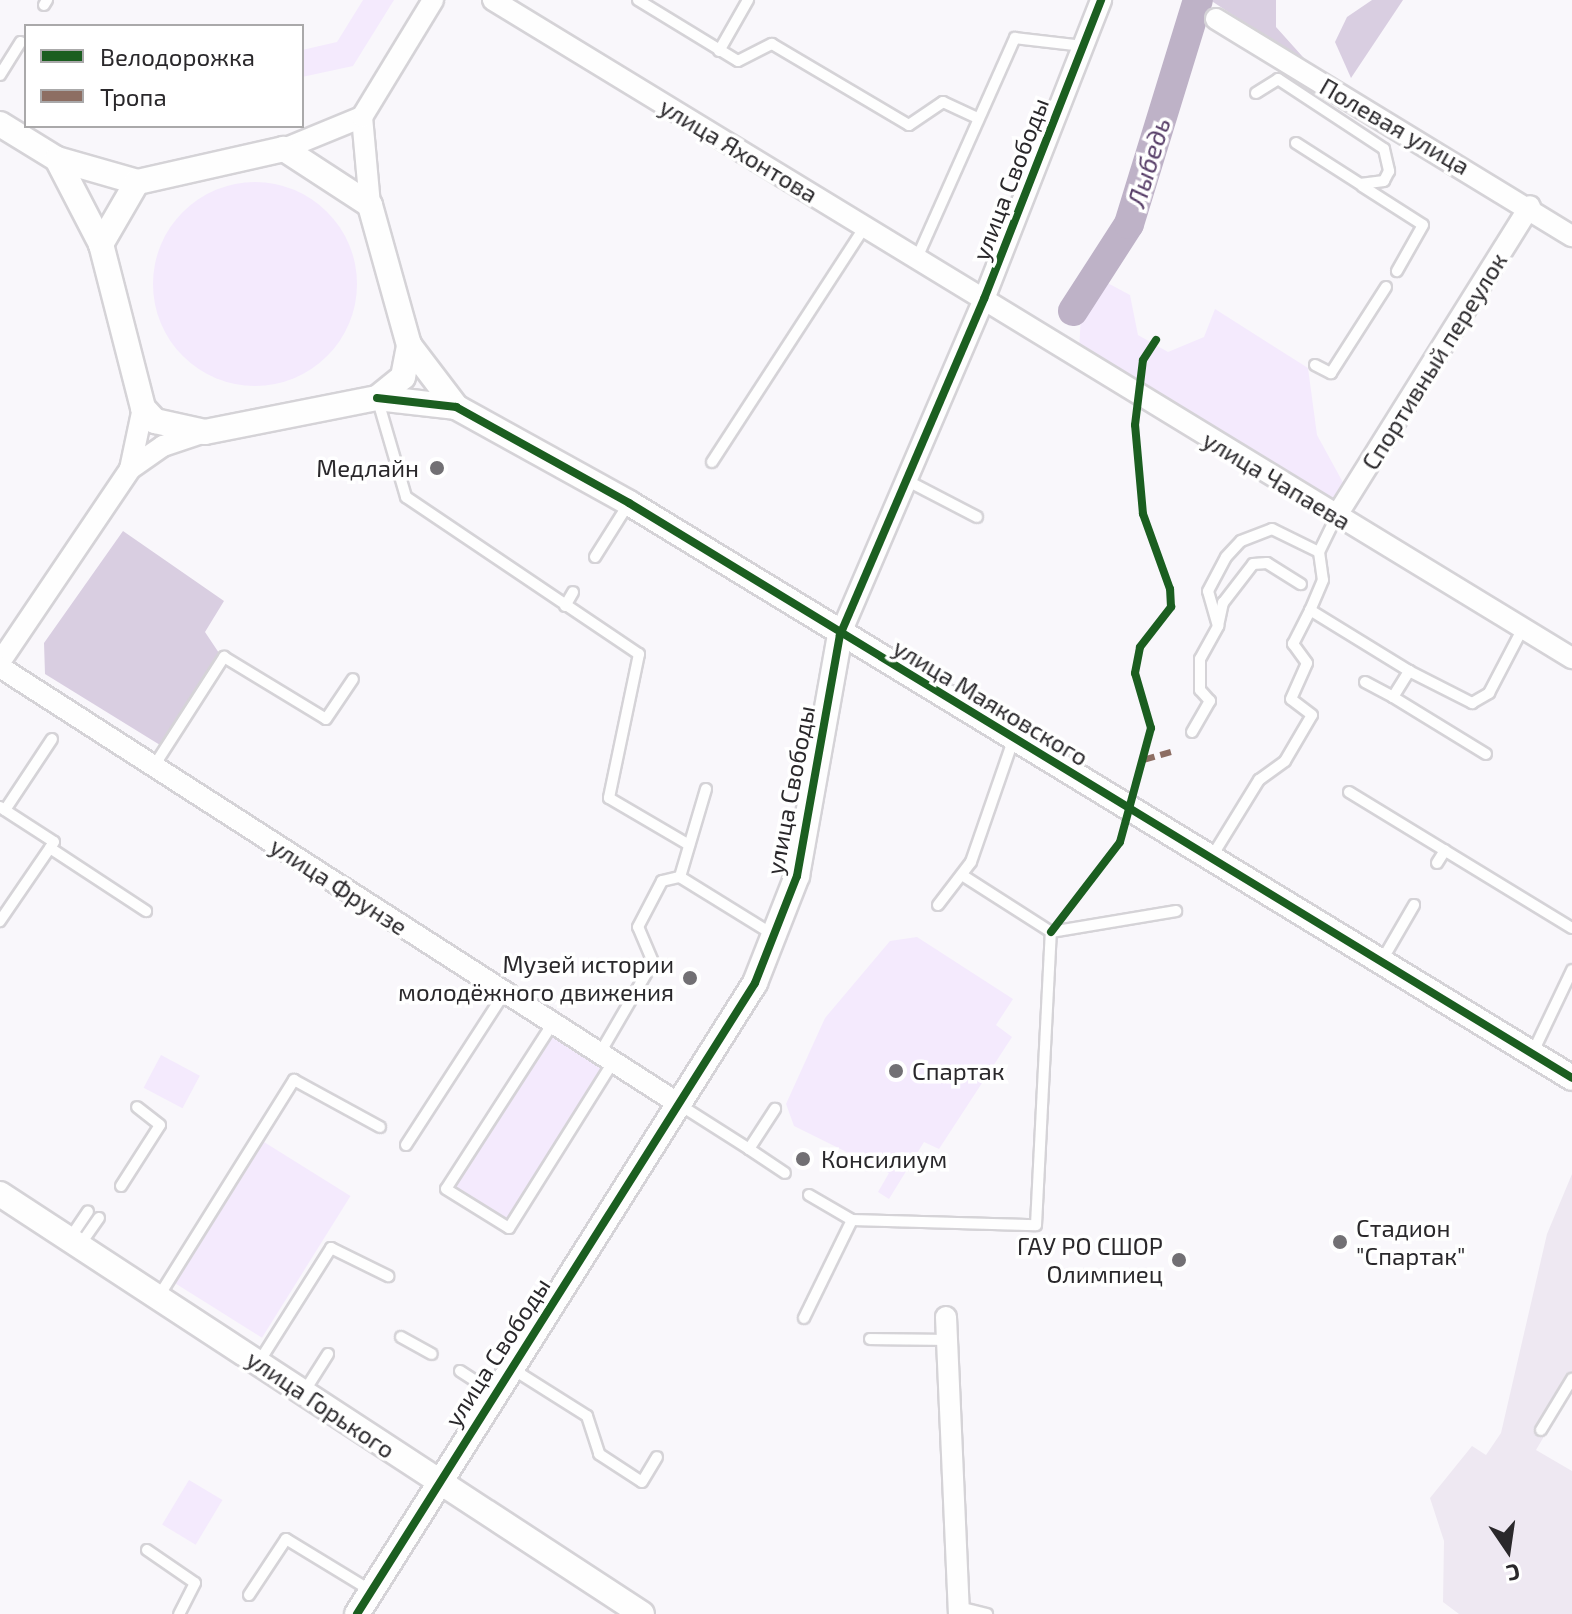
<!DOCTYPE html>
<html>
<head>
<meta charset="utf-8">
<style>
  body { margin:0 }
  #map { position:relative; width:1572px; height:1614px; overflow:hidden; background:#f9f7fb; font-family:"Exo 2",sans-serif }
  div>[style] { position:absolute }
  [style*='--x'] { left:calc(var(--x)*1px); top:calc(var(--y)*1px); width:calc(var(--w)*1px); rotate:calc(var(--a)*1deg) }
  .built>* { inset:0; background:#eee8f2 }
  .green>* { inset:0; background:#f4eafd; transform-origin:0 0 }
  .round { border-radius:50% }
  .forest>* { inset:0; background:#d9cee1 }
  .river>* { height:30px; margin:-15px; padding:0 15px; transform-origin:15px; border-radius:15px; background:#beb2c7 }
  .roads { filter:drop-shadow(2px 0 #d5d3d7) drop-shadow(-2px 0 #d5d3d7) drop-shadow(0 2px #d5d3d7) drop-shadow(0 -2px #d5d3d7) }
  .service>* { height:10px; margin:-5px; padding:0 5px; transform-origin:5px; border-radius:5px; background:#fefefe }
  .minor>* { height:20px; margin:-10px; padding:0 10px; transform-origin:10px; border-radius:10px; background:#fefefe }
  .tertiary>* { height:24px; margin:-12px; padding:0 12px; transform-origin:12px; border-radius:12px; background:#fefefe }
  .quiet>* { height:6px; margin-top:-3px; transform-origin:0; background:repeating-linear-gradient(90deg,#8d6e63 0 12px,transparent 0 18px) }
  .cycleway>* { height:8px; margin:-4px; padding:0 4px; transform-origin:4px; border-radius:4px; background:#1b5e20 }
  .dots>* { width:22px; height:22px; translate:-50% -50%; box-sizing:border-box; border:4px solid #fff; border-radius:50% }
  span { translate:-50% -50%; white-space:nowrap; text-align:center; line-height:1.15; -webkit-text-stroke:7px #fff; paint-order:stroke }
  .street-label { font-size:24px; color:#2a282b }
  .poi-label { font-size:24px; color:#2a282b }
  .right { translate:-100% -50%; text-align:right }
  .left { translate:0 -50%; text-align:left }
  .water-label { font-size:26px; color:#583f69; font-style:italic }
  .legend { position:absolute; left:24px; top:24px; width:280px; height:104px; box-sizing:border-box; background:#fff; border:2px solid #aaa9aa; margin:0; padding:10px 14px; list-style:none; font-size:24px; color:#2a282b }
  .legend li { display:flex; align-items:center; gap:16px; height:40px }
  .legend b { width:40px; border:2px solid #aaa9aa }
  .north { position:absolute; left:1468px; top:1510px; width:80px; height:80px; -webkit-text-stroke:6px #fff; paint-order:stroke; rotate:167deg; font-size:22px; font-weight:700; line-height:32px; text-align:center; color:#2a282b }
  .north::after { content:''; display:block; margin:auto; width:28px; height:36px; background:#2a282b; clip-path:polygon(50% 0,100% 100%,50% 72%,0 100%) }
</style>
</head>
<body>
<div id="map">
  <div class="built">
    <i style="clip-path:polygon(1572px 1174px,1572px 1389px,1536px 1450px,1572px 1471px,1572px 1614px,1459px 1614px,1443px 1602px,1444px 1541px,1430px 1498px,1472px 1446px,1486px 1455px,1501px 1433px,1547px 1234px)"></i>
  </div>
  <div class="green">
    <i style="clip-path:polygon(363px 0,394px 0,353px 66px,302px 77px,302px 50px,337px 42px)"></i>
    <i class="round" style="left:153px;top:182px;width:204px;height:204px"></i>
    <i style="clip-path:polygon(1102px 280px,1130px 295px,1138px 335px,1168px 352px,1204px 337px,1215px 309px,1308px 368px,1317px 435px,1346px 488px,1335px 509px,1079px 352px,1081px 314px)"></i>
    <i style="clip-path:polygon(917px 937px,1013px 999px,996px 1025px,1012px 1037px,939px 1149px,924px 1142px,889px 1199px,878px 1192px,889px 1173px,794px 1126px,786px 1104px,825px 1018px,890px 941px)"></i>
    <i style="left:552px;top:1032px;width:67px;height:185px;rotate:33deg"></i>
    <i style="left:161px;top:1055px;width:44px;height:37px;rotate:28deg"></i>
    <i style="left:264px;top:1142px;width:102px;height:167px;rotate:32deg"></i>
    <i style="left:189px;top:1480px;width:39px;height:52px;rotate:31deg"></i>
  </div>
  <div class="forest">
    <i style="clip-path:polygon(1210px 0,1276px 0,1276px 27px,1311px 66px)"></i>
    <i style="clip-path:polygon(1372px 0,1403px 0,1351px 78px,1335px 42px,1347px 17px)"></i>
    <i style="clip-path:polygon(123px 531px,224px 601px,205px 632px,219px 653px,160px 745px,45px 674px,44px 643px)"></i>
  </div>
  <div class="river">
    <i style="--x:1073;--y:311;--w:103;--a:-57.2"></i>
    <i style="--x:1129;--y:224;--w:234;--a:-72.9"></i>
  </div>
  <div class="roads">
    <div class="service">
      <i style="--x:638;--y:0;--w:117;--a:31.4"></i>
      <i style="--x:738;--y:61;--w:38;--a:-27"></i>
      <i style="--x:772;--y:44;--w:159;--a:30.6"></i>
      <i style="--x:909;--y:125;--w:41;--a:-34.1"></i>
      <i style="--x:943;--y:102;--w:38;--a:25"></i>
      <i style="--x:44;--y:5;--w:6;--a:-59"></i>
      <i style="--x:719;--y:51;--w:59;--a:-60.4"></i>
      <i style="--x:0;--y:75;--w:39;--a:-58"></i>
      <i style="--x:1256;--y:93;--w:26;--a:-32"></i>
      <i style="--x:1278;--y:79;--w:127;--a:33.4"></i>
      <i style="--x:1384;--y:149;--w:23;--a:77"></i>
      <i style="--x:1389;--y:171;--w:11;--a:117"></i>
      <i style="--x:1384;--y:181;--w:24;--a:173"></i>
      <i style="--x:1360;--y:184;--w:76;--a:-147.4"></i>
      <i style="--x:1362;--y:186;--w:72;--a:32.6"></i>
      <i style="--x:1423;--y:225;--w:53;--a:119.5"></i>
      <i style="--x:917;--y:258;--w:241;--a:-66"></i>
      <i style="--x:1015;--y:38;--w:68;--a:6.7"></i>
      <i style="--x:1315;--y:365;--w:18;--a:27"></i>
      <i style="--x:1331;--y:373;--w:102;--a:-57.4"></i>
      <i style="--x:378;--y:401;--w:100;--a:73.7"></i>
      <i style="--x:406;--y:497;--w:281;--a:34"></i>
      <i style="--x:639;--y:654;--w:147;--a:101.8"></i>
      <i style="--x:609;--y:798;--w:93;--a:30.4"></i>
      <i style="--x:712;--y:462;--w:281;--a:-57"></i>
      <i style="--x:906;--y:480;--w:80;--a:27.5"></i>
      <i style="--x:1337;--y:515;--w:41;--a:115.9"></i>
      <i style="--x:1319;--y:552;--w:28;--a:82"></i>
      <i style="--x:1323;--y:580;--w:33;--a:113"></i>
      <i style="--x:1310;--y:610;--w:116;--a:31.6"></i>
      <i style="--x:1409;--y:671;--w:71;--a:26.9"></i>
      <i style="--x:1472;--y:703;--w:20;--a:-30"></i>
      <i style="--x:1489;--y:693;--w:73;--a:-62.4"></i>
      <i style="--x:595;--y:557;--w:64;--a:-57.8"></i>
      <i style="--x:565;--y:606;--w:16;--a:-60"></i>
      <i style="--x:1218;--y:626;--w:24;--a:-78"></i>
      <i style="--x:1223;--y:603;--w:49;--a:-52.4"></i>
      <i style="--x:1253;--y:564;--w:14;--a:-4"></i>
      <i style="--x:1267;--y:563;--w:40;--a:32"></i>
      <i style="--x:1365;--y:682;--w:32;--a:28"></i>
      <i style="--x:1393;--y:697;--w:31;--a:-58"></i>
      <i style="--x:1393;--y:697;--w:109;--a:31.5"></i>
      <i style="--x:1192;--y:732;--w:36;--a:-60"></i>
      <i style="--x:1210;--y:701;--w:15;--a:-132"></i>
      <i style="--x:1200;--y:690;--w:31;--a:-90"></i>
      <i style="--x:1200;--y:659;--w:38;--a:-61"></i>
      <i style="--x:1218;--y:626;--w:36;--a:-106"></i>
      <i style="--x:1208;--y:591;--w:38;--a:-62"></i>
      <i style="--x:1226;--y:557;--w:22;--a:-47"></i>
      <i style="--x:1241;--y:541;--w:33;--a:-21"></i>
      <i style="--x:1272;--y:529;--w:52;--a:26.1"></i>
      <i style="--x:154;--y:766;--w:130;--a:-57.3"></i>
      <i style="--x:224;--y:657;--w:119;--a:31.3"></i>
      <i style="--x:326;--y:719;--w:48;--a:-56"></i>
      <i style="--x:706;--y:789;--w:92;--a:106.5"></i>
      <i style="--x:680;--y:877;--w:110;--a:31.7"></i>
      <i style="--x:1349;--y:792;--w:261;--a:31.4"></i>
      <i style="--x:0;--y:807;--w:64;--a:32.9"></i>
      <i style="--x:54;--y:842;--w:96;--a:124.4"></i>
      <i style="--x:5;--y:810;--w:85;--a:-56.5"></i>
      <i style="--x:50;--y:848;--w:115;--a:33.3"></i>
      <i style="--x:1211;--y:858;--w:92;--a:-58.4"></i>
      <i style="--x:1259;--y:780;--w:32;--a:-36"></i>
      <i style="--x:1285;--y:761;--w:53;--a:-59.6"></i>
      <i style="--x:1312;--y:715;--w:26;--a:-143"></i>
      <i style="--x:1291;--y:699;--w:39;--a:-66"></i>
      <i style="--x:1307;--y:663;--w:24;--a:-126"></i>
      <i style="--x:1293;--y:644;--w:38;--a:-63"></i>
      <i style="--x:1437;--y:863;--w:15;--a:-58"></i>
      <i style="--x:962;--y:875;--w:106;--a:32.6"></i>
      <i style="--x:1051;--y:932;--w:127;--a:-9.5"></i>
      <i style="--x:938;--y:905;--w:54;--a:-52.5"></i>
      <i style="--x:971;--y:862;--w:131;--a:-70.9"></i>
      <i style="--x:1381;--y:962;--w:66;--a:-59.9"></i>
      <i style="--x:553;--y:1023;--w:197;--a:122.8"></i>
      <i style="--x:446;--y:1189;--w:74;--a:31.8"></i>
      <i style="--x:509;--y:1228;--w:196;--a:-57.9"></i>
      <i style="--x:600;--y:1053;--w:105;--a:-59.8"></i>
      <i style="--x:653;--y:962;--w:38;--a:-113"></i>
      <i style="--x:638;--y:927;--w:52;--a:-62.4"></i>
      <i style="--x:662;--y:881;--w:18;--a:-13"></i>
      <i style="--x:1532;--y:1054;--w:93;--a:-64.5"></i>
      <i style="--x:680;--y:1105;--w:82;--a:32.5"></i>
      <i style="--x:749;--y:1149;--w:48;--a:-57"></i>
      <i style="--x:406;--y:1145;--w:182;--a:-57.1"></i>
      <i style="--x:749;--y:1149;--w:43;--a:33.7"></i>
      <i style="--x:121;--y:1186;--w:72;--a:-57.4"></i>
      <i style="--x:160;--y:1125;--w:29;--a:-142"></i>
      <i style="--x:809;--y:1195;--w:50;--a:30.2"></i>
      <i style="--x:852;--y:1220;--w:184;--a:1.6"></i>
      <i style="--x:1036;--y:1225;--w:293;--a:-87.1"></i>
      <i style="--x:70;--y:1238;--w:32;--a:-56"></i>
      <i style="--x:80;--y:1245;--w:33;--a:-55"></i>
      <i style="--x:159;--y:1296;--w:255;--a:-58"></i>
      <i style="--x:294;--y:1080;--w:98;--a:28.7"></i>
      <i style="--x:804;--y:1318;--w:109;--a:-63.9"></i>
      <i style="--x:401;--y:1337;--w:35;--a:29"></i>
      <i style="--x:870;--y:1339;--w:77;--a:0.7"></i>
      <i style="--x:259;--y:1362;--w:135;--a:-57.7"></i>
      <i style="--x:331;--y:1248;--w:64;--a:26.2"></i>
      <i style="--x:511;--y:1368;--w:90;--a:32.3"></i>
      <i style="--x:587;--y:1416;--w:40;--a:72"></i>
      <i style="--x:599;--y:1454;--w:51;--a:33.1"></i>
      <i style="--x:642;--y:1482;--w:29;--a:-59"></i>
      <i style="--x:460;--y:1371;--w:40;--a:32.9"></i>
      <i style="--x:304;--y:1392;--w:45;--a:-57.7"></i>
      <i style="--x:1541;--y:1430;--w:60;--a:-58.7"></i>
      <i style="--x:147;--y:1550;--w:58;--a:34.5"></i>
      <i style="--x:195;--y:1583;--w:35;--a:117"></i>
      <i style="--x:249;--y:1595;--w:67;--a:-56.5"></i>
      <i style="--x:286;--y:1539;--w:98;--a:31.3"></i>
      <i style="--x:959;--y:1607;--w:29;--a:14"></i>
    </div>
    <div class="minor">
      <i style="--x:493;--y:0;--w:1264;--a:31.38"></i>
      <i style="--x:1216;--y:19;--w:417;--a:31.4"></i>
      <i style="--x:362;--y:117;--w:88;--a:84.8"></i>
      <i style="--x:284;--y:149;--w:84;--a:-22.3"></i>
      <i style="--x:362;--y:117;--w:137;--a:-58.7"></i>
      <i style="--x:130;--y:469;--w:62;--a:-78"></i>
      <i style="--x:1337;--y:515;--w:364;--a:-58"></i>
      <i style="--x:840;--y:635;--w:366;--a:-66.8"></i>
      <i style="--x:984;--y:299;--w:321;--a:-68.6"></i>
      <i style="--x:0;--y:662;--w:233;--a:-56"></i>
      <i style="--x:130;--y:469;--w:40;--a:-34.9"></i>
      <i style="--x:163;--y:446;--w:44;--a:-18.4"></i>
      <i style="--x:0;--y:667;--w:807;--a:32.77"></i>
      <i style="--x:946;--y:1317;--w:297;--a:87.5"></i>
    </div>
    <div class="tertiary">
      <i style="--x:0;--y:124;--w:67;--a:31.6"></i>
      <i style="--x:57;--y:159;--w:83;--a:16"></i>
      <i style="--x:57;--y:159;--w:96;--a:62.6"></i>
      <i style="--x:101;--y:244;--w:169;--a:75.6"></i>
      <i style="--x:143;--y:408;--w:18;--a:47"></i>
      <i style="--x:155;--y:421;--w:51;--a:12.4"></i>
      <i style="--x:205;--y:432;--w:175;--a:-11.2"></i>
      <i style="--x:377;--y:398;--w:33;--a:-39"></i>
      <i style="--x:403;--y:377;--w:33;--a:-79"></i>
      <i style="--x:409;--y:345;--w:145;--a:-105.6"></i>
      <i style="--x:370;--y:205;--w:103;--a:-146.9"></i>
      <i style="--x:284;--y:149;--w:151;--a:167.3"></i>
      <i style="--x:137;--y:182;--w:72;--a:120.1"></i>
      <i style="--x:409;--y:345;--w:78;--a:52.8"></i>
      <i style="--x:377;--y:398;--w:80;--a:6.5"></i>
      <i style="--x:456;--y:407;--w:198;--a:29"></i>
      <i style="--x:629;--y:503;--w:1104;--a:31.37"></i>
      <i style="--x:0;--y:1194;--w:767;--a:33.19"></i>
      <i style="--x:357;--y:1614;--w:746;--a:-57.76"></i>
      <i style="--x:755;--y:983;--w:115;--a:-68.6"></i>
      <i style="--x:797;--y:876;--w:245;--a:-79.9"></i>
    </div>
  </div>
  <div class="quiet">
    <i style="--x:1143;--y:760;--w:29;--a:-16"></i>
  </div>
  <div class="cycleway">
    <i style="--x:377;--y:398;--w:80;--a:6.5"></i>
    <i style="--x:456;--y:407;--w:198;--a:29"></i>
    <i style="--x:629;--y:503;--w:1104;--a:31.37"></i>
    <i style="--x:1051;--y:932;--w:113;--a:-52.5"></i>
    <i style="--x:1120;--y:842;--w:118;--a:-74.8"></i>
    <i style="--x:1151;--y:728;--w:57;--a:-106.2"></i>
    <i style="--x:1135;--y:673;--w:26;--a:-79"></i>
    <i style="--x:1140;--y:647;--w:51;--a:-52.2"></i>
    <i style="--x:1171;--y:607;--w:18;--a:-93"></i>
    <i style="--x:1170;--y:589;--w:80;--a:-109.8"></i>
    <i style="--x:1143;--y:514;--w:89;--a:-95.1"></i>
    <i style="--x:1135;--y:425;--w:65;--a:-83"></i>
    <i style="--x:1143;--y:360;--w:24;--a:-57"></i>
    <i style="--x:357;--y:1614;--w:746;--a:-57.76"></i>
    <i style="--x:755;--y:983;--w:115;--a:-68.6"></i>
    <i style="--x:797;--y:876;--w:245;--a:-79.9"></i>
    <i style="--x:840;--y:635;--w:366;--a:-66.8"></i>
    <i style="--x:984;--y:299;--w:321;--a:-68.6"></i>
  </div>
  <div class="dots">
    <i style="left:437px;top:468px;background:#727074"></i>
    <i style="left:690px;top:978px;background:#727074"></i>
    <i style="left:896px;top:1071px;background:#727074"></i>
    <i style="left:803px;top:1159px;background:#727074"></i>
    <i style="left:1340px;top:1242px;background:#727074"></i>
    <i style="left:1179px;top:1260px;background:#727074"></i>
  </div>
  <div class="street-label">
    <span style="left:1395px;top:126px;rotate:30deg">Полевая улица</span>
    <span style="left:739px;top:150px;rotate:31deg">улица Яхонтова</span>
    <span style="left:1010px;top:179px;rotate:-69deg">улица Свободы</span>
    <span style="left:1434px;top:361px;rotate:-58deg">Спортивный переулок</span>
    <span style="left:1277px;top:480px;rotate:31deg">улица Чапаева</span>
    <span style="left:991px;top:702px;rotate:31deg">улица Маяковского</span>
    <span style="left:790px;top:790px;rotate:-79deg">улица Свободы</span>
    <span style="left:339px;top:886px;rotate:33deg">улица Фрунзе</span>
    <span style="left:497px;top:1352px;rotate:-57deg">улица Свободы</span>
    <span style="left:321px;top:1404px;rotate:34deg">улица Горького</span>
  </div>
  <div class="poi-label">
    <span class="right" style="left:419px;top:468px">Медлайн</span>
    <span class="right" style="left:674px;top:978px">Музей истории<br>молодёжного движения</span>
    <span class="left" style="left:912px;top:1071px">Спартак</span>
    <span class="left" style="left:821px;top:1159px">Консилиум</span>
    <span class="left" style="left:1356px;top:1242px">Стадион<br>"Спартак"</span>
    <span class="right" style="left:1163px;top:1260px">ГАУ РО СШОР<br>Олимпиец</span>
  </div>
  <div class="water-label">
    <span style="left:1148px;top:162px;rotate:-73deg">Лыбедь</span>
  </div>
  <ul class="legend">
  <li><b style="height:10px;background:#1b5e20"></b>Велодорожка</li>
  <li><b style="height:10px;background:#8d6e63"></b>Тропа</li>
  </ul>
  <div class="north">С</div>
</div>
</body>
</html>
